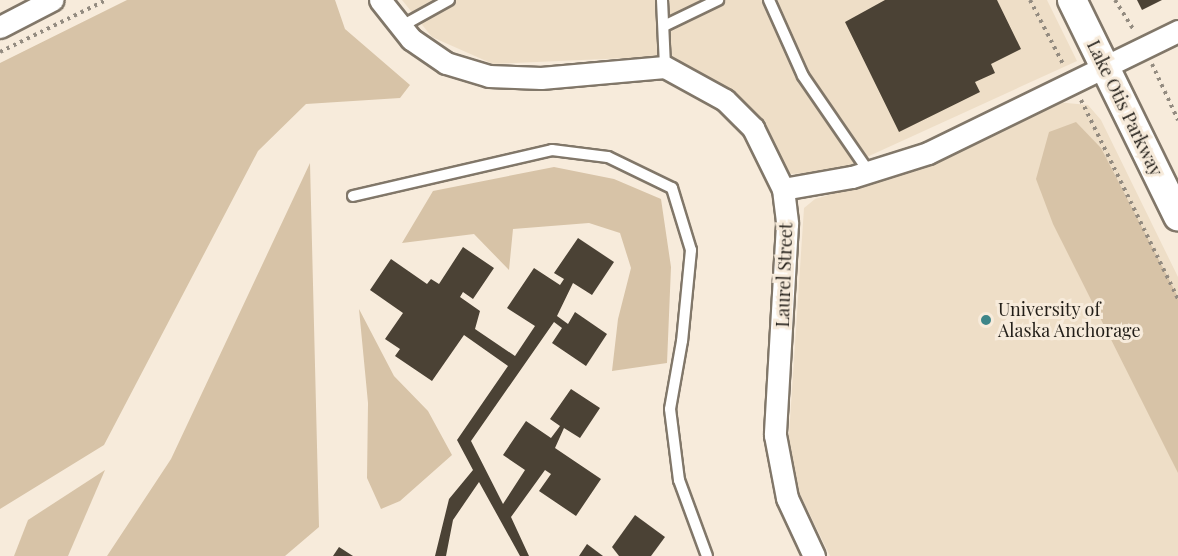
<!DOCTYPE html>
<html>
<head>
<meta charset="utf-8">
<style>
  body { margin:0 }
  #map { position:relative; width:1178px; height:556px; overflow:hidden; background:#f7ebdb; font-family:"Playfair Display",serif }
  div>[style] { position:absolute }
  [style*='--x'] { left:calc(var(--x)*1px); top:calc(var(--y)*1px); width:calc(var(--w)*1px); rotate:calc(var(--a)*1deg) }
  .built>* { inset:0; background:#eedec7 }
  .green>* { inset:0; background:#d7c3a7 }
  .building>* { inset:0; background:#4b4235 }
  .path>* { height:4px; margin-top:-2px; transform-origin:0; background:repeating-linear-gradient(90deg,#938b80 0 3px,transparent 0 7.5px) }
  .roads { filter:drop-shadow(2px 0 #817769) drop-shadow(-2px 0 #817769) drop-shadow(0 2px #817769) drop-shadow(0 -2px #817769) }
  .service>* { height:10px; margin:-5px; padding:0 5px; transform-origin:5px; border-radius:5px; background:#fff }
  .minor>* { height:21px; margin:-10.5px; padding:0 10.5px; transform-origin:10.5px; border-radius:10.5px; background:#fff }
  .secondary>* { height:28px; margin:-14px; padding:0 14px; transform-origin:14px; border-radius:14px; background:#fff }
  .dots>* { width:16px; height:16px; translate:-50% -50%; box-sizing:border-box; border:3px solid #f7ebdb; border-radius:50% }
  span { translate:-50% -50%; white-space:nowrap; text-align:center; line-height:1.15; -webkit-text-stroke:6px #f7ebdb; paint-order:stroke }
  .street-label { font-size:18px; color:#221e18 }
  .poi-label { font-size:18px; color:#221e18 }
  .left { translate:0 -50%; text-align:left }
</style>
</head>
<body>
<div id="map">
  <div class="built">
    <i style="clip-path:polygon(402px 0,1047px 0,1077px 61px,834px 172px,788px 174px,749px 109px,692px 73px,627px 58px,493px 64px,432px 37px)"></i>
    <i style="clip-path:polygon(1056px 102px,1088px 105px,1101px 120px,1178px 277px,1178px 556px,830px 556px,796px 486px,788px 450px,804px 208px,815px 199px,924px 167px)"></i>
  </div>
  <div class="green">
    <i style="clip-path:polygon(127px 0,335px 0,345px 29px,410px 85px,400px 98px,306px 104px,258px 151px,104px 445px,0 509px,0 63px)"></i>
    <i style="clip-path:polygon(1076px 122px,1101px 148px,1178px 297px,1178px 473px,1053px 224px,1036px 179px,1049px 132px)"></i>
    <i style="clip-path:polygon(310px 163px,319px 527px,285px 556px,107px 556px,171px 459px)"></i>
    <i style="clip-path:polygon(554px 167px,614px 179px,661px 199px,671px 267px,667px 363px,612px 371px,618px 319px,631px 268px,620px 233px,589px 223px,513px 229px,509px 270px,474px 234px,402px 243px,433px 191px)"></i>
    <i style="clip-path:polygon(359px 309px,394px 376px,428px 411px,452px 455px,400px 501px,381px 509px,367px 478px,368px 403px)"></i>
    <i style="clip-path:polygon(105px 470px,68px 556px,14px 556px,28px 520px)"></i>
  </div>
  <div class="building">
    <i style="clip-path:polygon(885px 0,997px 0,1021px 49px,991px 64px,995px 73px,975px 82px,980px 92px,899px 132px,845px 22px)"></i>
    <i style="clip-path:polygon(1137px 0,1162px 0,1142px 10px)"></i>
    <i style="clip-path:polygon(578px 238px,614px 262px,592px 295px,573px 283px,557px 316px,568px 324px,575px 312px,607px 334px,586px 366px,552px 343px,562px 328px,554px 322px,471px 441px,503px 504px,525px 470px,503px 455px,526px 421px,551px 438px,560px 426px,550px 419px,571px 389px,600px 408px,580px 438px,564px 428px,555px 448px,601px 479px,576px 516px,539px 491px,551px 474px,545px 470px,511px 517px,529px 556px,520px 556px,479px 482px,453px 520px,446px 556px,435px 556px,449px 499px,473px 470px,457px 440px,508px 366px,464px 335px,432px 381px,395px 356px,400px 349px,385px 339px,403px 313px,370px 290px,391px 259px,427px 284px,431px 279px,439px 284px,463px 247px,494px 268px,473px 299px,463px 292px,460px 297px,480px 311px,475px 329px,515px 356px,535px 326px,507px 308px,534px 268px,560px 285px,564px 279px,554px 273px)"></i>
    <i style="clip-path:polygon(635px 515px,665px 537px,651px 556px,619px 556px,612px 547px)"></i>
    <i style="clip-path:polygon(587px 544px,603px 556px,579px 556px)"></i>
    <i style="clip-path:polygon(339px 547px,353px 556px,333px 556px)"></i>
  </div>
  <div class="path">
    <i style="--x:1030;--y:0;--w:74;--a:62.7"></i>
    <i style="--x:1115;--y:0;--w:36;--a:58"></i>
    <i style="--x:0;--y:52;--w:118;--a:-26.1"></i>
    <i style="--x:1152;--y:64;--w:62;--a:65.1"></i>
    <i style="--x:1081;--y:100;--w:221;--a:64"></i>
  </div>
  <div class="roads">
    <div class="service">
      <i style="--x:662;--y:0;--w:67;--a:87.4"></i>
      <i style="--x:769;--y:0;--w:83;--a:65.9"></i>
      <i style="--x:803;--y:76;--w:116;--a:55.5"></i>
      <i style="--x:666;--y:25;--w:58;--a:-25.7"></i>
      <i style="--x:400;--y:27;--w:56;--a:-28.9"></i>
      <i style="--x:353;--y:196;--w:204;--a:-13"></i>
      <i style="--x:552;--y:150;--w:56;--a:7.1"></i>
      <i style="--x:608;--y:157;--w:71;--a:25.8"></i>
      <i style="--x:672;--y:188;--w:65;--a:73"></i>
      <i style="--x:691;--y:250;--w:91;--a:95.6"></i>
      <i style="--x:682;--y:341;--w:69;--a:100"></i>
      <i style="--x:670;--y:409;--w:72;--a:82.8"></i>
      <i style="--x:679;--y:480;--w:81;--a:69.8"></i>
    </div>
    <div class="minor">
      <i style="--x:380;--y:0;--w:50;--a:51.5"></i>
      <i style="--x:411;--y:39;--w:42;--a:34.4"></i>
      <i style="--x:446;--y:63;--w:45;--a:16.8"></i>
      <i style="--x:489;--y:76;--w:52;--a:2.2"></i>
      <i style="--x:541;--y:78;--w:124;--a:-5.1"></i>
      <i style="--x:665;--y:67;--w:68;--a:28.8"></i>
      <i style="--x:725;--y:100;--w:40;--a:45"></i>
      <i style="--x:753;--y:128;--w:68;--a:63.8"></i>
      <i style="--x:783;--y:189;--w:35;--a:83"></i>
      <i style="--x:787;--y:224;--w:211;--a:93.3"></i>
      <i style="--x:775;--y:435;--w:64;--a:79.2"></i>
      <i style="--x:787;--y:498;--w:64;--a:65"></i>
      <i style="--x:0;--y:27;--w:59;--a:-27.4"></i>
      <i style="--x:783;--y:189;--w:70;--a:-9.9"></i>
      <i style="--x:852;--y:177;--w:80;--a:-17.5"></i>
      <i style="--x:928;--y:153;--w:278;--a:-26"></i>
    </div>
    <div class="secondary">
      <i style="--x:1072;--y:0;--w:241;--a:63.9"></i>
    </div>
  </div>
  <div class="dots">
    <i style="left:986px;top:320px;background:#3d8588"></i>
  </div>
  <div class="street-label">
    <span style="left:1125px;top:108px;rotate:64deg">Lake Otis Parkway</span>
    <span style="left:784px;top:275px;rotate:-88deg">Laurel Street</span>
  </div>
  <div class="poi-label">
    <span class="left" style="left:998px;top:320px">University of<br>Alaska Anchorage</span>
  </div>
</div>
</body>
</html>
